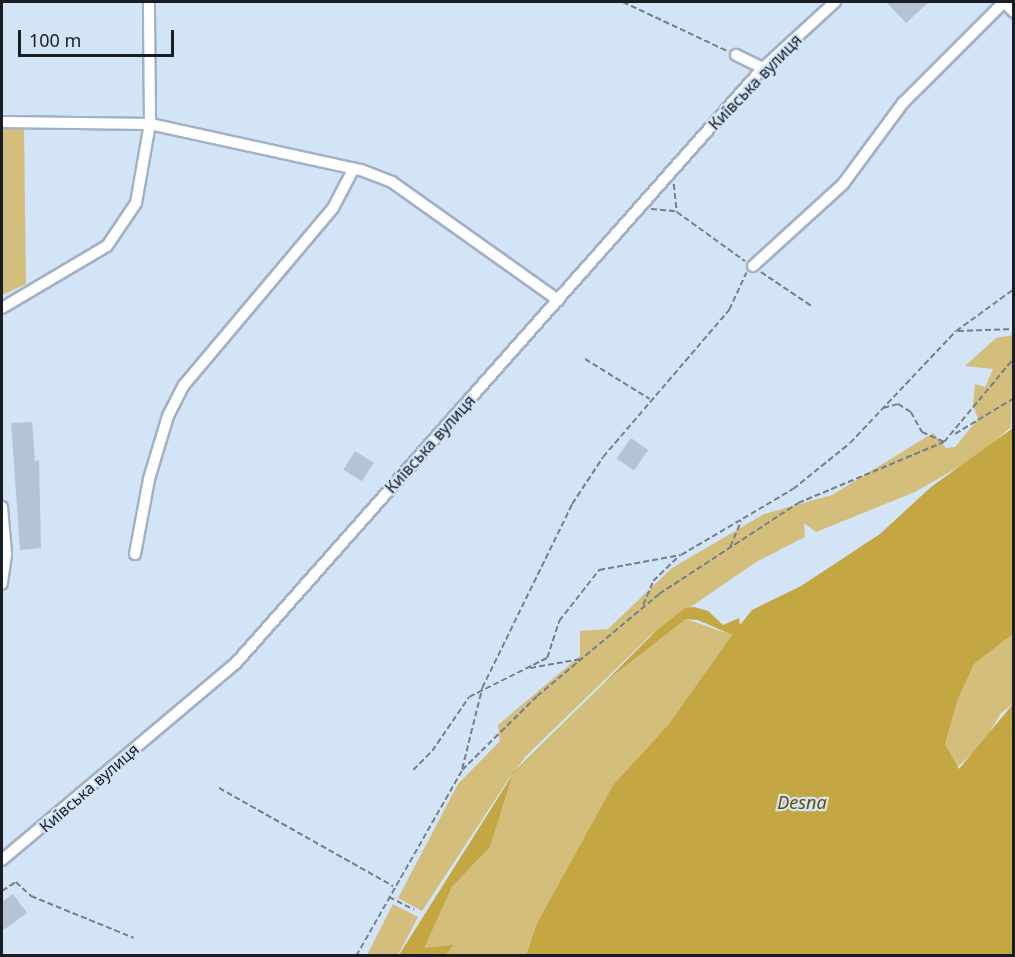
<!DOCTYPE html>
<html>
<head>
<meta charset="utf-8">
<style>
  body { margin:0 }
  #map { position:relative; width:1015px; height:957px; overflow:hidden; background:#d4e4f7; font-family:"Noto Sans",sans-serif }
  div>[style] { position:absolute }
  [style*='--x'] { left:calc(var(--x)*1px); top:calc(var(--y)*1px); width:calc(var(--w)*1px); rotate:calc(var(--a)*1deg) }
  .green>* { inset:0; background:#d4be7b }
  .water>* { inset:0; background:#c4a642 }
  .building>* { inset:0; background:#b4c4d6; transform-origin:0 0 }
  .path>* { height:1.5px; margin-top:-0.75px; transform-origin:0; background:repeating-linear-gradient(90deg,#747f8c 0 6px,transparent 0 9px) }
  .roads { filter:drop-shadow(2px 0 #a2b1c3) drop-shadow(-2px 0 #a2b1c3) drop-shadow(0 2px #a2b1c3) drop-shadow(0 -2px #a2b1c3) }
  .minor>* { height:10px; margin:-5px; padding:0 5px; transform-origin:5px; border-radius:5px; background:#fff }
  span { translate:-50% -50%; white-space:nowrap; text-align:center; line-height:1.15; -webkit-text-stroke:4.5px #d4e4f7; paint-order:stroke }
  .street-label { font-size:16px; color:#181e24 }
  .water-label { font-size:18px; color:#665100; font-style:italic }
  .frame { position:absolute; inset:0; border:3px solid #181e24; pointer-events:none }
  .scale { position:absolute; left:18px; top:30px; width:156px; height:27px; box-sizing:border-box; border:3px solid #181e24; border-top:0; padding-left:8px; font-size:18px; line-height:21px; white-space:nowrap; color:#181e24; -webkit-text-stroke:4px #d4e4f7; paint-order:stroke }
</style>
</head>
<body>
<div id="map">
  <div class="green">
    <i style="clip-path:polygon(24px 125px,26px 284px,2px 295px,2px 126px)"></i>
    <i style="clip-path:polygon(1013px 335px,1011px 427px,976px 457px,915px 492px,816px 532px,804px 523px,805px 537px,756px 562px,653px 633px,526px 756px,515px 771px,604px 683px,686px 619px,732px 635px,668px 725px,613px 785px,537px 923px,526px 955px,446px 955px,452px 946px,423px 949px,452px 887px,490px 847px,512px 774px,422px 911px,398px 898px,458px 784px,500px 741px,498px 725px,580px 656px,580px 631px,608px 629px,672px 568px,764px 514px,832px 495px,933px 433px,946px 448px,955px 447px,978px 419px,973px 405px,975px 384px,985px 387px,993px 369px,965px 366px,996px 338px)"></i>
    <i style="clip-path:polygon(1013px 634px,1013px 704px,1001px 713px,982px 745px,955px 769px,945px 744px,958px 699px,974px 664px)"></i>
    <i style="clip-path:polygon(393px 904px,418px 917px,398px 955px,367px 955px)"></i>
  </div>
  <div class="water">
    <i style="clip-path:polygon(1013px 428px,1013px 634px,974px 664px,958px 699px,945px 744px,959px 769px,1013px 704px,1013px 955px,526px 955px,537px 923px,613px 785px,668px 725px,732px 635px,698px 620px,686px 619px,604px 683px,513px 773px,490px 847px,452px 887px,424px 948px,453px 945px,446px 955px,399px 955px,513px 774px,656px 631px,685px 608px,694px 607px,708px 611px,723px 625px,739px 618px,740px 625px,752px 610px,801px 586px,880px 534px,931px 487px)"></i>
  </div>
  <div class="building">
    <i style="clip-path:polygon(886px 2px,929px 2px,906px 23px)"></i>
    <i style="clip-path:polygon(32px 422px,35px 461px,39px 460px,41px 548px,20px 550px,11px 423px)"></i>
    <i style="left:631px;top:438px;width:21px;height:25px;rotate:35deg"></i>
    <i style="left:355px;top:451px;width:22px;height:22px;rotate:32deg"></i>
    <i style="clip-path:polygon(13px 894px,27px 913px,2px 931px,2px 902px)"></i>
  </div>
  <div class="path">
    <i style="--x:623;--y:2;--w:115;--a:25.2"></i>
    <i style="--x:674;--y:184;--w:28;--a:84"></i>
    <i style="--x:677;--y:212;--w:84;--a:35.8"></i>
    <i style="--x:651;--y:209;--w:25;--a:5"></i>
    <i style="--x:761;--y:272;--w:63;--a:33.9"></i>
    <i style="--x:958;--y:331;--w:56;--a:-2"></i>
    <i style="--x:585;--y:359;--w:76;--a:31.6"></i>
    <i style="--x:883;--y:408;--w:16;--a:-15"></i>
    <i style="--x:898;--y:404;--w:15;--a:32"></i>
    <i style="--x:911;--y:412;--w:23;--a:61"></i>
    <i style="--x:922;--y:432;--w:24;--a:24"></i>
    <i style="--x:944;--y:442;--w:109;--a:-50.2"></i>
    <i style="--x:955;--y:434;--w:69;--a:-31.4"></i>
    <i style="--x:730;--y:547;--w:28;--a:-67"></i>
    <i style="--x:643;--y:605;--w:26;--a:-67"></i>
    <i style="--x:653;--y:581;--w:37;--a:-44"></i>
    <i style="--x:530;--y:668;--w:52;--a:-10"></i>
    <i style="--x:462;--y:769;--w:83;--a:-76.1"></i>
    <i style="--x:482;--y:688;--w:205;--a:-63.9"></i>
    <i style="--x:572;--y:504;--w:56;--a:-56.6"></i>
    <i style="--x:603;--y:457;--w:194;--a:-49.4"></i>
    <i style="--x:729;--y:310;--w:41;--a:-65.3"></i>
    <i style="--x:413;--y:770;--w:27;--a:-45"></i>
    <i style="--x:432;--y:751;--w:65;--a:-55.6"></i>
    <i style="--x:469;--y:697;--w:87;--a:-26.6"></i>
    <i style="--x:547;--y:658;--w:39;--a:-72"></i>
    <i style="--x:559;--y:621;--w:65;--a:-51.9"></i>
    <i style="--x:599;--y:570;--w:83;--a:-10.4"></i>
    <i style="--x:681;--y:555;--w:130;--a:-30.5"></i>
    <i style="--x:793;--y:489;--w:73;--a:-38.9"></i>
    <i style="--x:850;--y:443;--w:154;--a:-46.6"></i>
    <i style="--x:956;--y:331;--w:72;--a:-35.9"></i>
    <i style="--x:219;--y:788;--w:200;--a:29.4"></i>
    <i style="--x:2;--y:891;--w:17;--a:-33"></i>
    <i style="--x:16;--y:882;--w:21;--a:43"></i>
    <i style="--x:31;--y:896;--w:111;--a:22.2"></i>
    <i style="--x:389;--y:897;--w:28;--a:27"></i>
    <i style="--x:356;--y:956;--w:214;--a:-60.3"></i>
    <i style="--x:462;--y:770;--w:105;--a:-44.6"></i>
    <i style="--x:537;--y:696;--w:159;--a:-39.9"></i>
    <i style="--x:659;--y:594;--w:166;--a:-33.2"></i>
    <i style="--x:798;--y:503;--w:158;--a:-22.7"></i>
  </div>
  <div class="roads">
    <div class="minor">
      <i style="--x:1004;--y:2;--w:14;--a:45"></i>
      <i style="--x:736;--y:55;--w:30;--a:26"></i>
      <i style="--x:2;--y:122;--w:148;--a:0.8"></i>
      <i style="--x:150;--y:124;--w:216;--a:12.3"></i>
      <i style="--x:361;--y:170;--w:33;--a:21"></i>
      <i style="--x:392;--y:182;--w:204;--a:35.4"></i>
      <i style="--x:753;--y:266;--w:122;--a:-42.3"></i>
      <i style="--x:843;--y:184;--w:101;--a:-53.5"></i>
      <i style="--x:903;--y:103;--w:143;--a:-45"></i>
      <i style="--x:2;--y:308;--w:122;--a:-30.6"></i>
      <i style="--x:107;--y:246;--w:52;--a:-56"></i>
      <i style="--x:136;--y:203;--w:80;--a:-80"></i>
      <i style="--x:150;--y:124;--w:122;--a:-90.5"></i>
      <i style="--x:2;--y:507;--w:47;--a:85.1"></i>
      <i style="--x:6;--y:554;--w:30;--a:98"></i>
      <i style="--x:135;--y:554;--w:76;--a:-79.4"></i>
      <i style="--x:149;--y:479;--w:66;--a:-73.2"></i>
      <i style="--x:168;--y:416;--w:35;--a:-63"></i>
      <i style="--x:184;--y:385;--w:231;--a:-49.9"></i>
      <i style="--x:333;--y:208;--w:45;--a:-62.3"></i>
      <i style="--x:2;--y:860;--w:306;--a:-40.1"></i>
      <i style="--x:236;--y:663;--w:795;--a:-48.47"></i>
      <i style="--x:763;--y:68;--w:98;--a:-42.5"></i>
    </div>
  </div>
  <div class="street-label">
    <span style="left:755px;top:82px;rotate:-46deg">Київська вулиця</span>
    <span style="left:430px;top:444px;rotate:-48deg">Київська вулиця</span>
    <span style="left:89px;top:788px;rotate:-41deg">Київська вулиця</span>
  </div>
  <div class="water-label">
    <span style="left:802px;top:802px">Desna</span>
  </div>
  <div class="frame"></div>
  <div class="scale">100 m</div>
</div>
</body>
</html>
